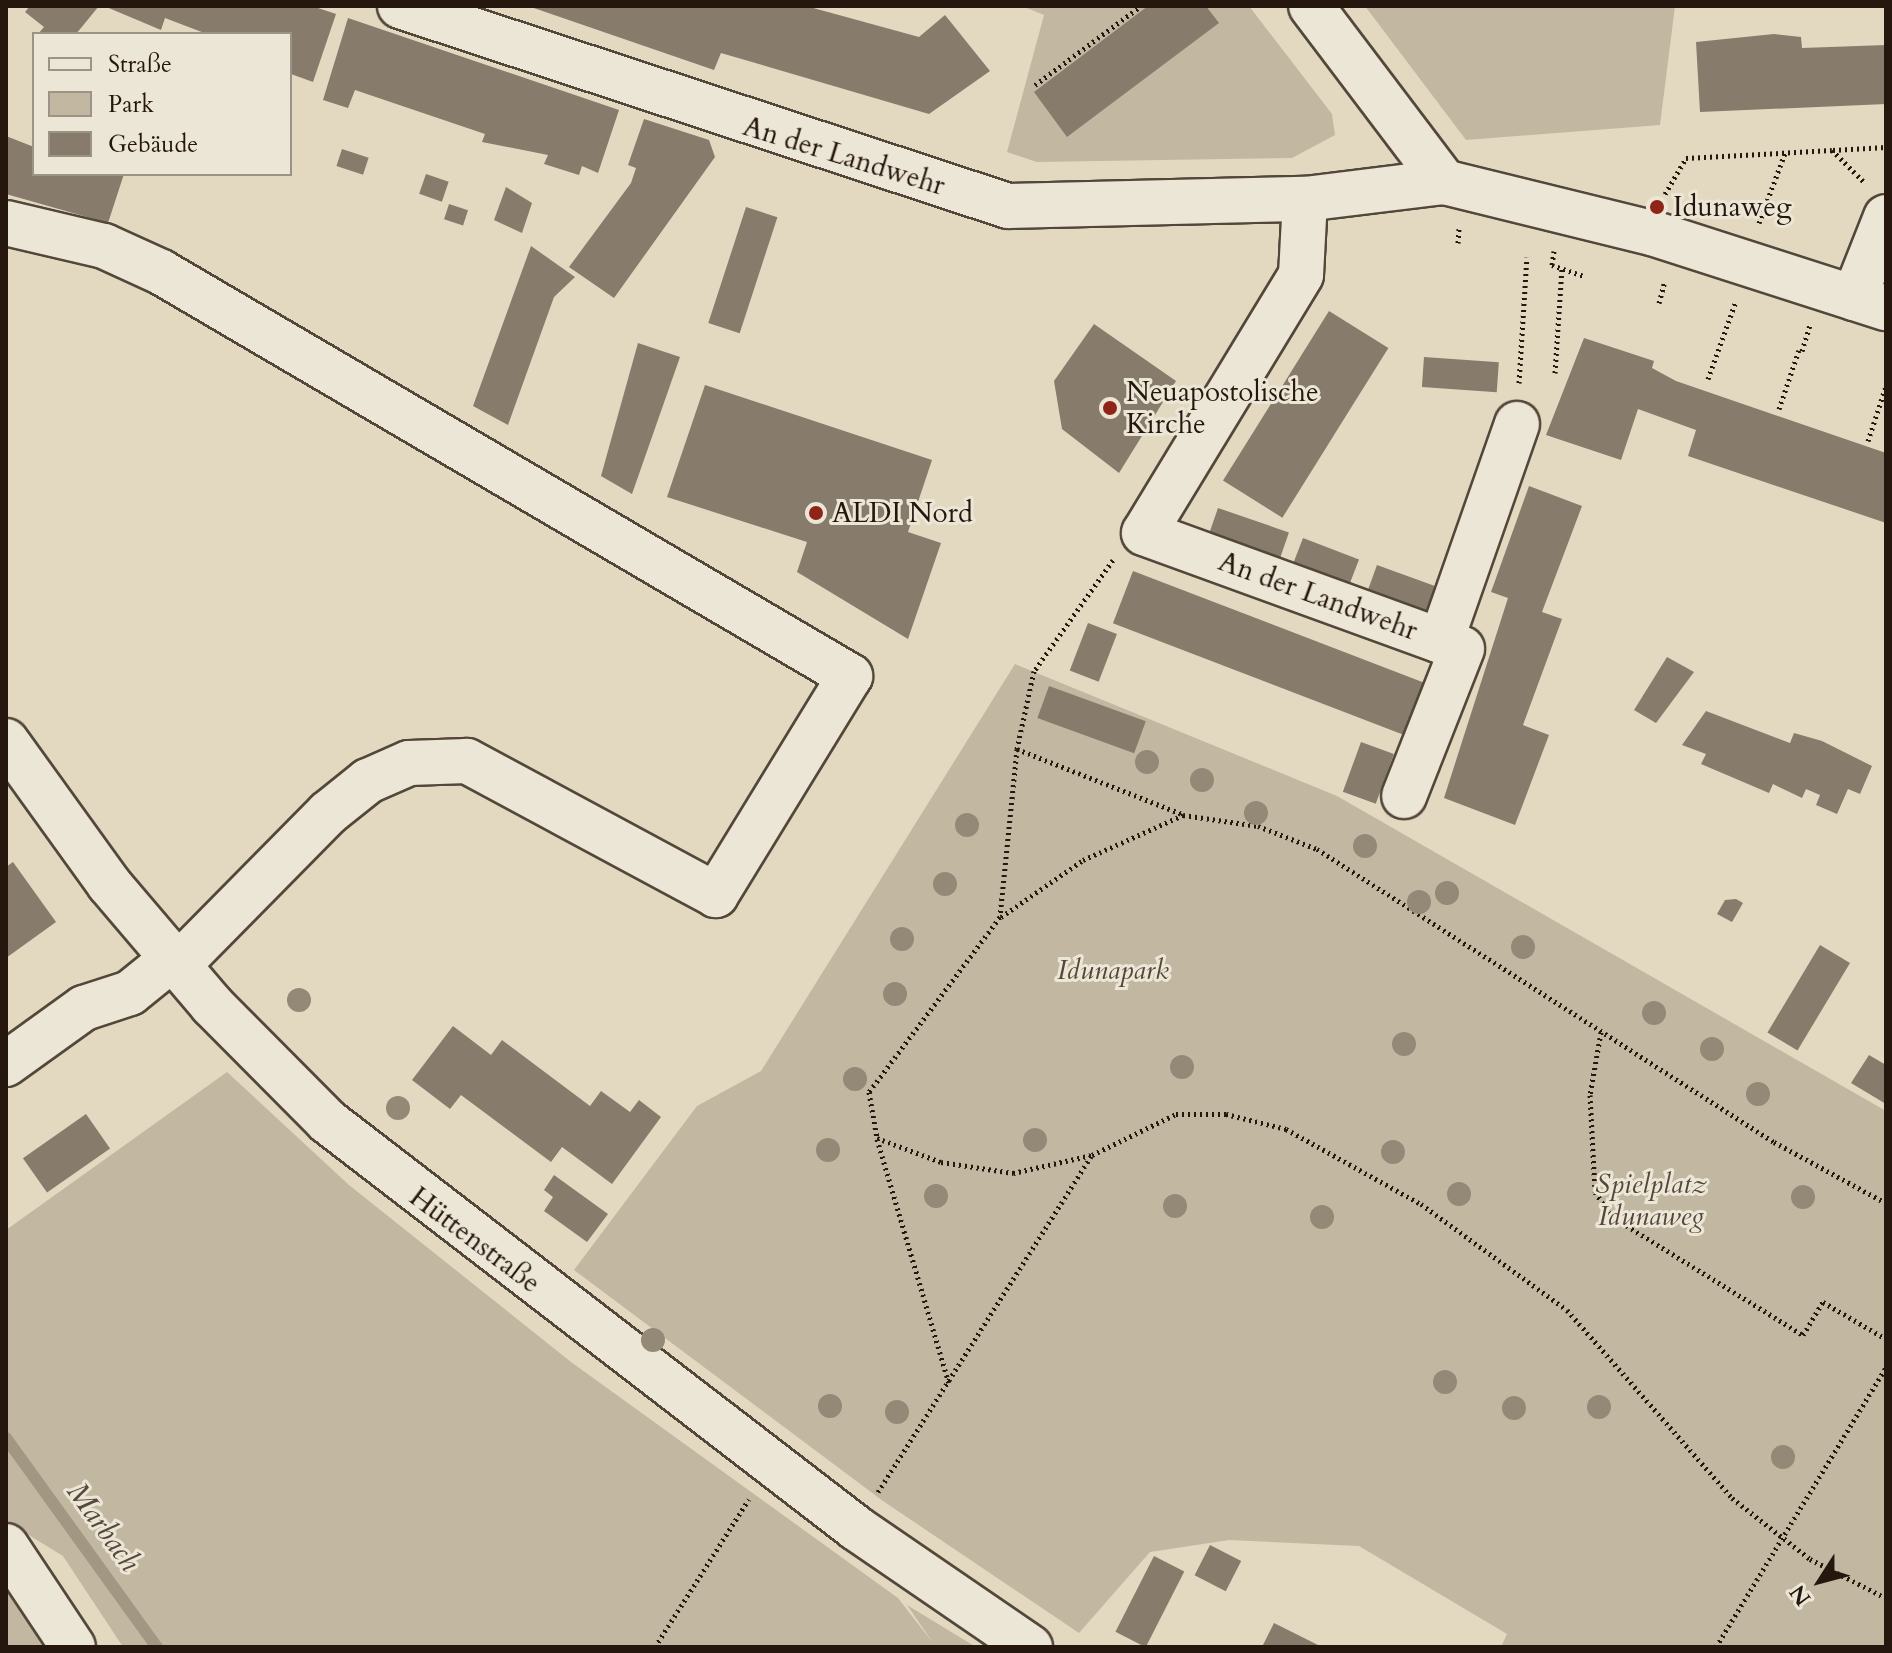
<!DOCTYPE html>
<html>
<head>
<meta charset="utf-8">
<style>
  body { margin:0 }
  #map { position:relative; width:1892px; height:1653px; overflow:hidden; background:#e2d9c0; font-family:Cardo,serif }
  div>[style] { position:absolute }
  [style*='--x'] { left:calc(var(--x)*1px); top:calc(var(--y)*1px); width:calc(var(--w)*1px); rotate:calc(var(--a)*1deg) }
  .green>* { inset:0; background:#c2b8a2 }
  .stream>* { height:12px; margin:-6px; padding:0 6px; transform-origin:6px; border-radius:6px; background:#a29783 }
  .building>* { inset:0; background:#877b6b; transform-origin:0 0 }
  .path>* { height:5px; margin-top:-2.5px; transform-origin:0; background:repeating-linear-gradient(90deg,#25160e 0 2px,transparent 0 6px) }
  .roads { filter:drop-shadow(2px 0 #54473a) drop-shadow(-2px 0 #54473a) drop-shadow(0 2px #54473a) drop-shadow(0 -2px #54473a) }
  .minor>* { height:44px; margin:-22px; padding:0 22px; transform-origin:22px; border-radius:22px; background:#ece6d6 }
  .trees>* { width:24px; height:24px; margin:-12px; border-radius:50%; background:#948976 }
  .dots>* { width:22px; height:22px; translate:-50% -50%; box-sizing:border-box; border:4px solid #ece6d6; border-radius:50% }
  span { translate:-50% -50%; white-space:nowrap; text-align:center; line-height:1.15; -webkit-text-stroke:6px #ece6d6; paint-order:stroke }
  .street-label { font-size:28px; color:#25160e }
  .poi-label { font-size:28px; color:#25160e }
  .left { translate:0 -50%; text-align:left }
  .park-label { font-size:28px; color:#54473a; font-style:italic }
  .water-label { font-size:30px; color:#574a3d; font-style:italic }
  .frame { position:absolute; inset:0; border:8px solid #25160e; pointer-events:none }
  .legend { position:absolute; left:32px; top:32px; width:260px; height:144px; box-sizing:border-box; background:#ece6d6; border:2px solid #9c9386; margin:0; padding:10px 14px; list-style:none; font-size:24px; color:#25160e }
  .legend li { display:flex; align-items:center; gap:16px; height:40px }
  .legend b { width:40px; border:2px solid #9c9386 }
  .north { position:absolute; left:1780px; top:1541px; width:80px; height:80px; -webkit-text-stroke:6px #ece6d6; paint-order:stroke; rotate:234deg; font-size:22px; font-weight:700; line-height:32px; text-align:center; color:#25160e }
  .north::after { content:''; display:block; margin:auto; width:28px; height:36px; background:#25160e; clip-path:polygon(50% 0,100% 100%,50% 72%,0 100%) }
</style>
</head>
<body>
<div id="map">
  <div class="green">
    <i style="clip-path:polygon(1022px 6px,1249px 6px,1332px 114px,1335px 135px,1292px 158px,1037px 162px,1007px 152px,1044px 15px)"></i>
    <i style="clip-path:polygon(1365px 6px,1675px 6px,1660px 125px,1466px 140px)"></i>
    <i style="clip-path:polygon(1015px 664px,1337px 796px,1886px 1111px,1886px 1647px,1501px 1647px,1507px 1634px,1359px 1546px,1229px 1540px,1150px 1552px,1079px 1633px,883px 1501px,574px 1270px,697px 1106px,761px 1071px)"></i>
    <i style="clip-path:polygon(227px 1072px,349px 1185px,571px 1362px,898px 1598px,933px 1643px,907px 1605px,976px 1647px,123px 1647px,63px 1556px,6px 1521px,6px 1230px)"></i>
    <i style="clip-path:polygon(6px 1562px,52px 1647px,6px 1647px)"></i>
  </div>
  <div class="stream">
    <i style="--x:6;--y:1438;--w:258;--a:54.2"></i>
  </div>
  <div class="building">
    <i style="clip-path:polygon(30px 6px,99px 6px,76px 34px,38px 34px,44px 27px,25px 12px)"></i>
    <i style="clip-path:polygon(104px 6px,312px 6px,336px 14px,313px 82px,291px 74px,290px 34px,207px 34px,165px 18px,161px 30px)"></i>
    <i style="clip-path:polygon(528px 6px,806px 6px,919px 37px,945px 15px,990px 71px,929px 114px,721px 53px,714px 70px)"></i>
    <i style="clip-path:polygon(1148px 6px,1206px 6px,1219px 23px,1067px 137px,1034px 92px)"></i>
    <i style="clip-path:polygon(348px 18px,619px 110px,598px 173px,582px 166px,579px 175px,544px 164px,548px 155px,482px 142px,485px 134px,355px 90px,348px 108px,323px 100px)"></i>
    <i style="clip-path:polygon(1774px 34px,1801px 37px,1802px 48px,1886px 45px,1886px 104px,1700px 112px,1696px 42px)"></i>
    <i style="clip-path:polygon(644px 119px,709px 140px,715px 157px,614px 298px,569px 267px,631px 183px,636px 168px,628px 165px)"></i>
    <i style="clip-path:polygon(6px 136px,34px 147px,34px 174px,124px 174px,108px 223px,6px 194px)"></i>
    <i style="left:342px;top:149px;width:28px;height:18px;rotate:18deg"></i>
    <i style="left:426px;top:174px;width:24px;height:21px;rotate:19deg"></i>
    <i style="clip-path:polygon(506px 187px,532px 203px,522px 233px,494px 220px)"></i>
    <i style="left:449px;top:204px;width:20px;height:16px;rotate:18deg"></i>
    <i style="left:746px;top:207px;width:33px;height:122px;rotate:18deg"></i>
    <i style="clip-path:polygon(531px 246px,575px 277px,554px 297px,508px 425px,473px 406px)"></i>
    <i style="left:1329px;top:311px;width:70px;height:200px;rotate:32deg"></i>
    <i style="clip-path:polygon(1094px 324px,1176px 381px,1119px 473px,1062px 429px,1054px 381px)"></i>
    <i style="clip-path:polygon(1584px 338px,1654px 361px,1652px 368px,1676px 381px,1886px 453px,1886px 523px,1688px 456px,1696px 430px,1638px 409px,1621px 460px,1546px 435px)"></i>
    <i style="clip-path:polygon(638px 343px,680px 357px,632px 494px,601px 476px)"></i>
    <i style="left:1424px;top:357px;width:75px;height:30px;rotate:4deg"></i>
    <i style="clip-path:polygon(705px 385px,932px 460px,908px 532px,941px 543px,908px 639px,797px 572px,807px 542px,667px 497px)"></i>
    <i style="clip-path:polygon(1529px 486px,1582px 506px,1542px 612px,1562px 619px,1523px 725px,1549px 735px,1515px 825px,1444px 798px,1508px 598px,1491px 592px)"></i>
    <i style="left:1218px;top:508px;width:75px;height:30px;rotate:19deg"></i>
    <i style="left:1303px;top:538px;width:60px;height:29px;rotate:21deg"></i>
    <i style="left:1377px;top:565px;width:74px;height:30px;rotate:20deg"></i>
    <i style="left:1133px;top:571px;width:314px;height:56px;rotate:21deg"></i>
    <i style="left:1088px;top:623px;width:31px;height:51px;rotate:21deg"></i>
    <i style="clip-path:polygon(1667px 657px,1694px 672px,1656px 723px,1634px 710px)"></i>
    <i style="left:1049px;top:686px;width:103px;height:34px;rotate:20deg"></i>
    <i style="clip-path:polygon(1706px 711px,1790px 743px,1794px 733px,1822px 741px,1872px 766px,1860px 794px,1848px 789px,1837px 814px,1816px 805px,1820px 795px,1806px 789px,1802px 798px,1773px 784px,1769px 793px,1701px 764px,1706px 754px,1682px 745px)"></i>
    <i style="left:1361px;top:742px;width:35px;height:53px;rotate:20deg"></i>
    <i style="clip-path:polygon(13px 862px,56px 922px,6px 958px,6px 867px)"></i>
    <i style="clip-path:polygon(1736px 899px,1743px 903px,1732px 922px,1717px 914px,1725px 900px)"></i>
    <i style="left:1820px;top:945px;width:35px;height:102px;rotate:31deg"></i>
    <i style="clip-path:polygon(453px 1026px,491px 1055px,502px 1040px,590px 1106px,601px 1091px,630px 1112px,639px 1100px,661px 1117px,612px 1184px,562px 1147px,551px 1162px,461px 1095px,450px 1109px,412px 1080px)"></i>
    <i style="clip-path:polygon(1869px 1055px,1886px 1065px,1886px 1104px,1851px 1083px)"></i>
    <i style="left:86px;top:1114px;width:42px;height:77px;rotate:55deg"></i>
    <i style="clip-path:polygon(554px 1175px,608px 1214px,587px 1242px,544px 1211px,553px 1197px,544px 1190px)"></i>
    <i style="left:1210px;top:1545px;width:35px;height:34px;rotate:27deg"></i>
    <i style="left:1154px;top:1556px;width:34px;height:85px;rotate:27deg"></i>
    <i style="clip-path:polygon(1274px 1623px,1322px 1647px,1262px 1647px)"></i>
  </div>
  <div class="path">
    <i style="--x:1035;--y:85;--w:132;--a:-36.7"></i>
    <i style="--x:1833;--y:150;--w:53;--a:-3.2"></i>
    <i style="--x:1665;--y:194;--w:42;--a:-59.7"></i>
    <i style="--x:1686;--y:158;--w:146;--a:-3.1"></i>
    <i style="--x:1832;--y:150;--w:45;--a:45"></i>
    <i style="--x:1759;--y:223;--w:75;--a:-69.6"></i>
    <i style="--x:1458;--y:243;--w:15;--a:-86"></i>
    <i style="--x:1554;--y:251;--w:14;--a:98"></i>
    <i style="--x:1552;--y:265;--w:34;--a:19"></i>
    <i style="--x:1659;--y:303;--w:23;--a:-75"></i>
    <i style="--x:1802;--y:351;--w:27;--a:-73"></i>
    <i style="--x:1555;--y:373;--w:105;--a:-86.2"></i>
    <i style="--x:1708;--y:379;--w:83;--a:-70.3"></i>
    <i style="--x:1519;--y:383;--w:126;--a:-86.4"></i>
    <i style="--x:1779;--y:409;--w:62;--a:-71.3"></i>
    <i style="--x:1868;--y:441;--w:58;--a:-71.9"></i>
    <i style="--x:1113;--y:560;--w:136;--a:125.4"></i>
    <i style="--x:1034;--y:671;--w:80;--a:102.3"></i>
    <i style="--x:1017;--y:749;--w:169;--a:95.8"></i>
    <i style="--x:1000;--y:917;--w:219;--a:126.8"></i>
    <i style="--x:869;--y:1092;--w:47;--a:80.1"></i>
    <i style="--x:877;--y:1138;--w:68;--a:20.6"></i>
    <i style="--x:941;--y:1162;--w:73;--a:8.7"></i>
    <i style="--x:1013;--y:1173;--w:81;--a:-12.8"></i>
    <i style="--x:1092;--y:1155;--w:93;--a:-26"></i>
    <i style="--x:1176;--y:1114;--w:50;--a:0"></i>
    <i style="--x:1226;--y:1114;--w:62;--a:14"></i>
    <i style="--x:1286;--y:1129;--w:154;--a:29.1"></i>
    <i style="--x:1421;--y:1204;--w:180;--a:36"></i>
    <i style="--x:1567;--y:1310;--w:250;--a:48.7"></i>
    <i style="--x:1732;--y:1498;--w:99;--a:38"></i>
    <i style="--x:1810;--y:1559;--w:85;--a:27.2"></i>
    <i style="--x:1017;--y:749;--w:177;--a:21.5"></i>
    <i style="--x:1001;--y:917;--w:100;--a:-34.8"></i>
    <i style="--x:1083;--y:860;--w:110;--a:-24.2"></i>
    <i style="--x:1183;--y:815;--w:76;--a:8.3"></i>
    <i style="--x:1258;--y:826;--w:63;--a:21.3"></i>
    <i style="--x:1317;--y:849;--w:543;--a:32.67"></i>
    <i style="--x:1774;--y:1142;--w:128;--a:28.6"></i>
    <i style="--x:1601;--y:1032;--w:64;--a:99.9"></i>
    <i style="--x:1590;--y:1095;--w:97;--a:87"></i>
    <i style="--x:1595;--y:1192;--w:29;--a:56"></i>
    <i style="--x:1611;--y:1216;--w:226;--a:31.8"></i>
    <i style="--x:1803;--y:1335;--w:39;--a:-59"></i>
    <i style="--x:1823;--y:1302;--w:73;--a:30.4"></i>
    <i style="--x:877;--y:1139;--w:254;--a:73.6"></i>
    <i style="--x:878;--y:1492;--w:398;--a:-57.6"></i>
    <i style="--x:655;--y:1647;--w:175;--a:-57.6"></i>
    <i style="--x:1716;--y:1647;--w:328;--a:-58.7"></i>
  </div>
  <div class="roads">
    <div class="minor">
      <i style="--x:400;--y:6;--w:640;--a:18.21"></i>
      <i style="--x:1008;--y:206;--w:297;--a:-1.4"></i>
      <i style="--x:1305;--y:199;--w:140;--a:-7"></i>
      <i style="--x:1444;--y:182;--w:214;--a:13.8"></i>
      <i style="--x:1652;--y:233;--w:246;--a:17.8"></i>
      <i style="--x:1311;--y:6;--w:221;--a:52.9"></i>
      <i style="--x:1305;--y:199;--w:76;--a:93"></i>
      <i style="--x:1301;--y:275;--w:302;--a:121.3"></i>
      <i style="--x:1144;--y:533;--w:338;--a:20"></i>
      <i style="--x:1462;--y:649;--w:158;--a:111.5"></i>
      <i style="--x:6;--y:223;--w:101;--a:13.2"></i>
      <i style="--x:104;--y:246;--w:63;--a:24.5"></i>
      <i style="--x:161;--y:272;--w:799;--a:30.39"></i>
      <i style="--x:850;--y:676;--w:257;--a:121.5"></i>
      <i style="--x:716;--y:895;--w:283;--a:-151.7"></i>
      <i style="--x:467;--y:761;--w:58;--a:178"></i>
      <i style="--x:409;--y:763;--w:45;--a:156.3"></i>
      <i style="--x:368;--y:781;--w:51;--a:141.3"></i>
      <i style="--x:328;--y:813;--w:214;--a:134.6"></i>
      <i style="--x:1854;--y:298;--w:87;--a:-68.4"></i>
      <i style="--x:1441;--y:641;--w:230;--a:-70.7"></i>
      <i style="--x:6;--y:741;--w:176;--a:54.2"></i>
      <i style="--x:109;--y:884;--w:159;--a:49.6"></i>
      <i style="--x:212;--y:1005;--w:163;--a:45.2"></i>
      <i style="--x:327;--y:1121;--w:667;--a:37.57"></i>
      <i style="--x:856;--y:1528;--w:211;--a:34.4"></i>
      <i style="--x:6;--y:1064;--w:96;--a:-35.7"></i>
      <i style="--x:84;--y:1008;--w:48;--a:-18.1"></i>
      <i style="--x:130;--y:993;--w:54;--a:-39"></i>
      <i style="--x:6;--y:1546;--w:121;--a:56.4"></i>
    </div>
  </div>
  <div class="trees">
    <i style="left:1147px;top:762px"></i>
    <i style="left:1202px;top:780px"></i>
    <i style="left:1256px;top:813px"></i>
    <i style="left:967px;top:825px"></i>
    <i style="left:1365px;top:846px"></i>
    <i style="left:945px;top:884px"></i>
    <i style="left:1447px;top:893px"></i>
    <i style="left:1419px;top:902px"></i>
    <i style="left:902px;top:939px"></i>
    <i style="left:1523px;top:947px"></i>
    <i style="left:895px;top:994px"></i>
    <i style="left:299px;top:1000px"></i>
    <i style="left:1654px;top:1013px"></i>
    <i style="left:1404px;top:1044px"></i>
    <i style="left:1712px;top:1049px"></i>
    <i style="left:1182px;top:1067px"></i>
    <i style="left:855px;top:1079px"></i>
    <i style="left:1758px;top:1094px"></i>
    <i style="left:398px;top:1108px"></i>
    <i style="left:1035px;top:1140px"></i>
    <i style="left:828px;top:1150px"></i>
    <i style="left:1393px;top:1152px"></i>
    <i style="left:1459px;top:1194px"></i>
    <i style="left:936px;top:1196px"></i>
    <i style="left:1803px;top:1197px"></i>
    <i style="left:1175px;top:1206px"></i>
    <i style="left:1322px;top:1217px"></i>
    <i style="left:653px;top:1340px"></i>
    <i style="left:1445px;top:1382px"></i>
    <i style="left:830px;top:1406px"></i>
    <i style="left:1599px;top:1407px"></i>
    <i style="left:1514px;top:1408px"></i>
    <i style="left:897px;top:1412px"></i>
    <i style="left:1783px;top:1457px"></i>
  </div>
  <div class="dots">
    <i style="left:1657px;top:207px;background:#8f2418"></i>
    <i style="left:1110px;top:408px;background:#8f2418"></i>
    <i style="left:816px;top:513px;background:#8f2418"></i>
  </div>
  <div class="street-label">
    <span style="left:844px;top:156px;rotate:17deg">An der Landwehr</span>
    <span style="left:1318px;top:596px;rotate:20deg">An der Landwehr</span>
    <span style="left:475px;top:1240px;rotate:37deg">Hüttenstraße</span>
  </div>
  <div class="poi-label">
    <span class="left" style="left:1673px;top:207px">Idunaweg</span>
    <span class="left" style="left:1126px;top:408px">Neuapostolische<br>Kirche</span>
    <span class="left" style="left:832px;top:513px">ALDI Nord</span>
  </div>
  <div class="park-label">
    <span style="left:1113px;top:970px">Idunapark</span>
    <span style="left:1651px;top:1200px">Spielplatz<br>Idunaweg</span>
  </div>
  <div class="water-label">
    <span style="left:103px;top:1527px;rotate:54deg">Marbach</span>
  </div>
  <div class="frame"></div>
  <ul class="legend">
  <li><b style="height:10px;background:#ece6d6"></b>Straße</li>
  <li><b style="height:22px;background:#c2b8a2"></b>Park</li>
  <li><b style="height:22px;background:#877b6b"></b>Gebäude</li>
  </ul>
  <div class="north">N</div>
</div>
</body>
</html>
